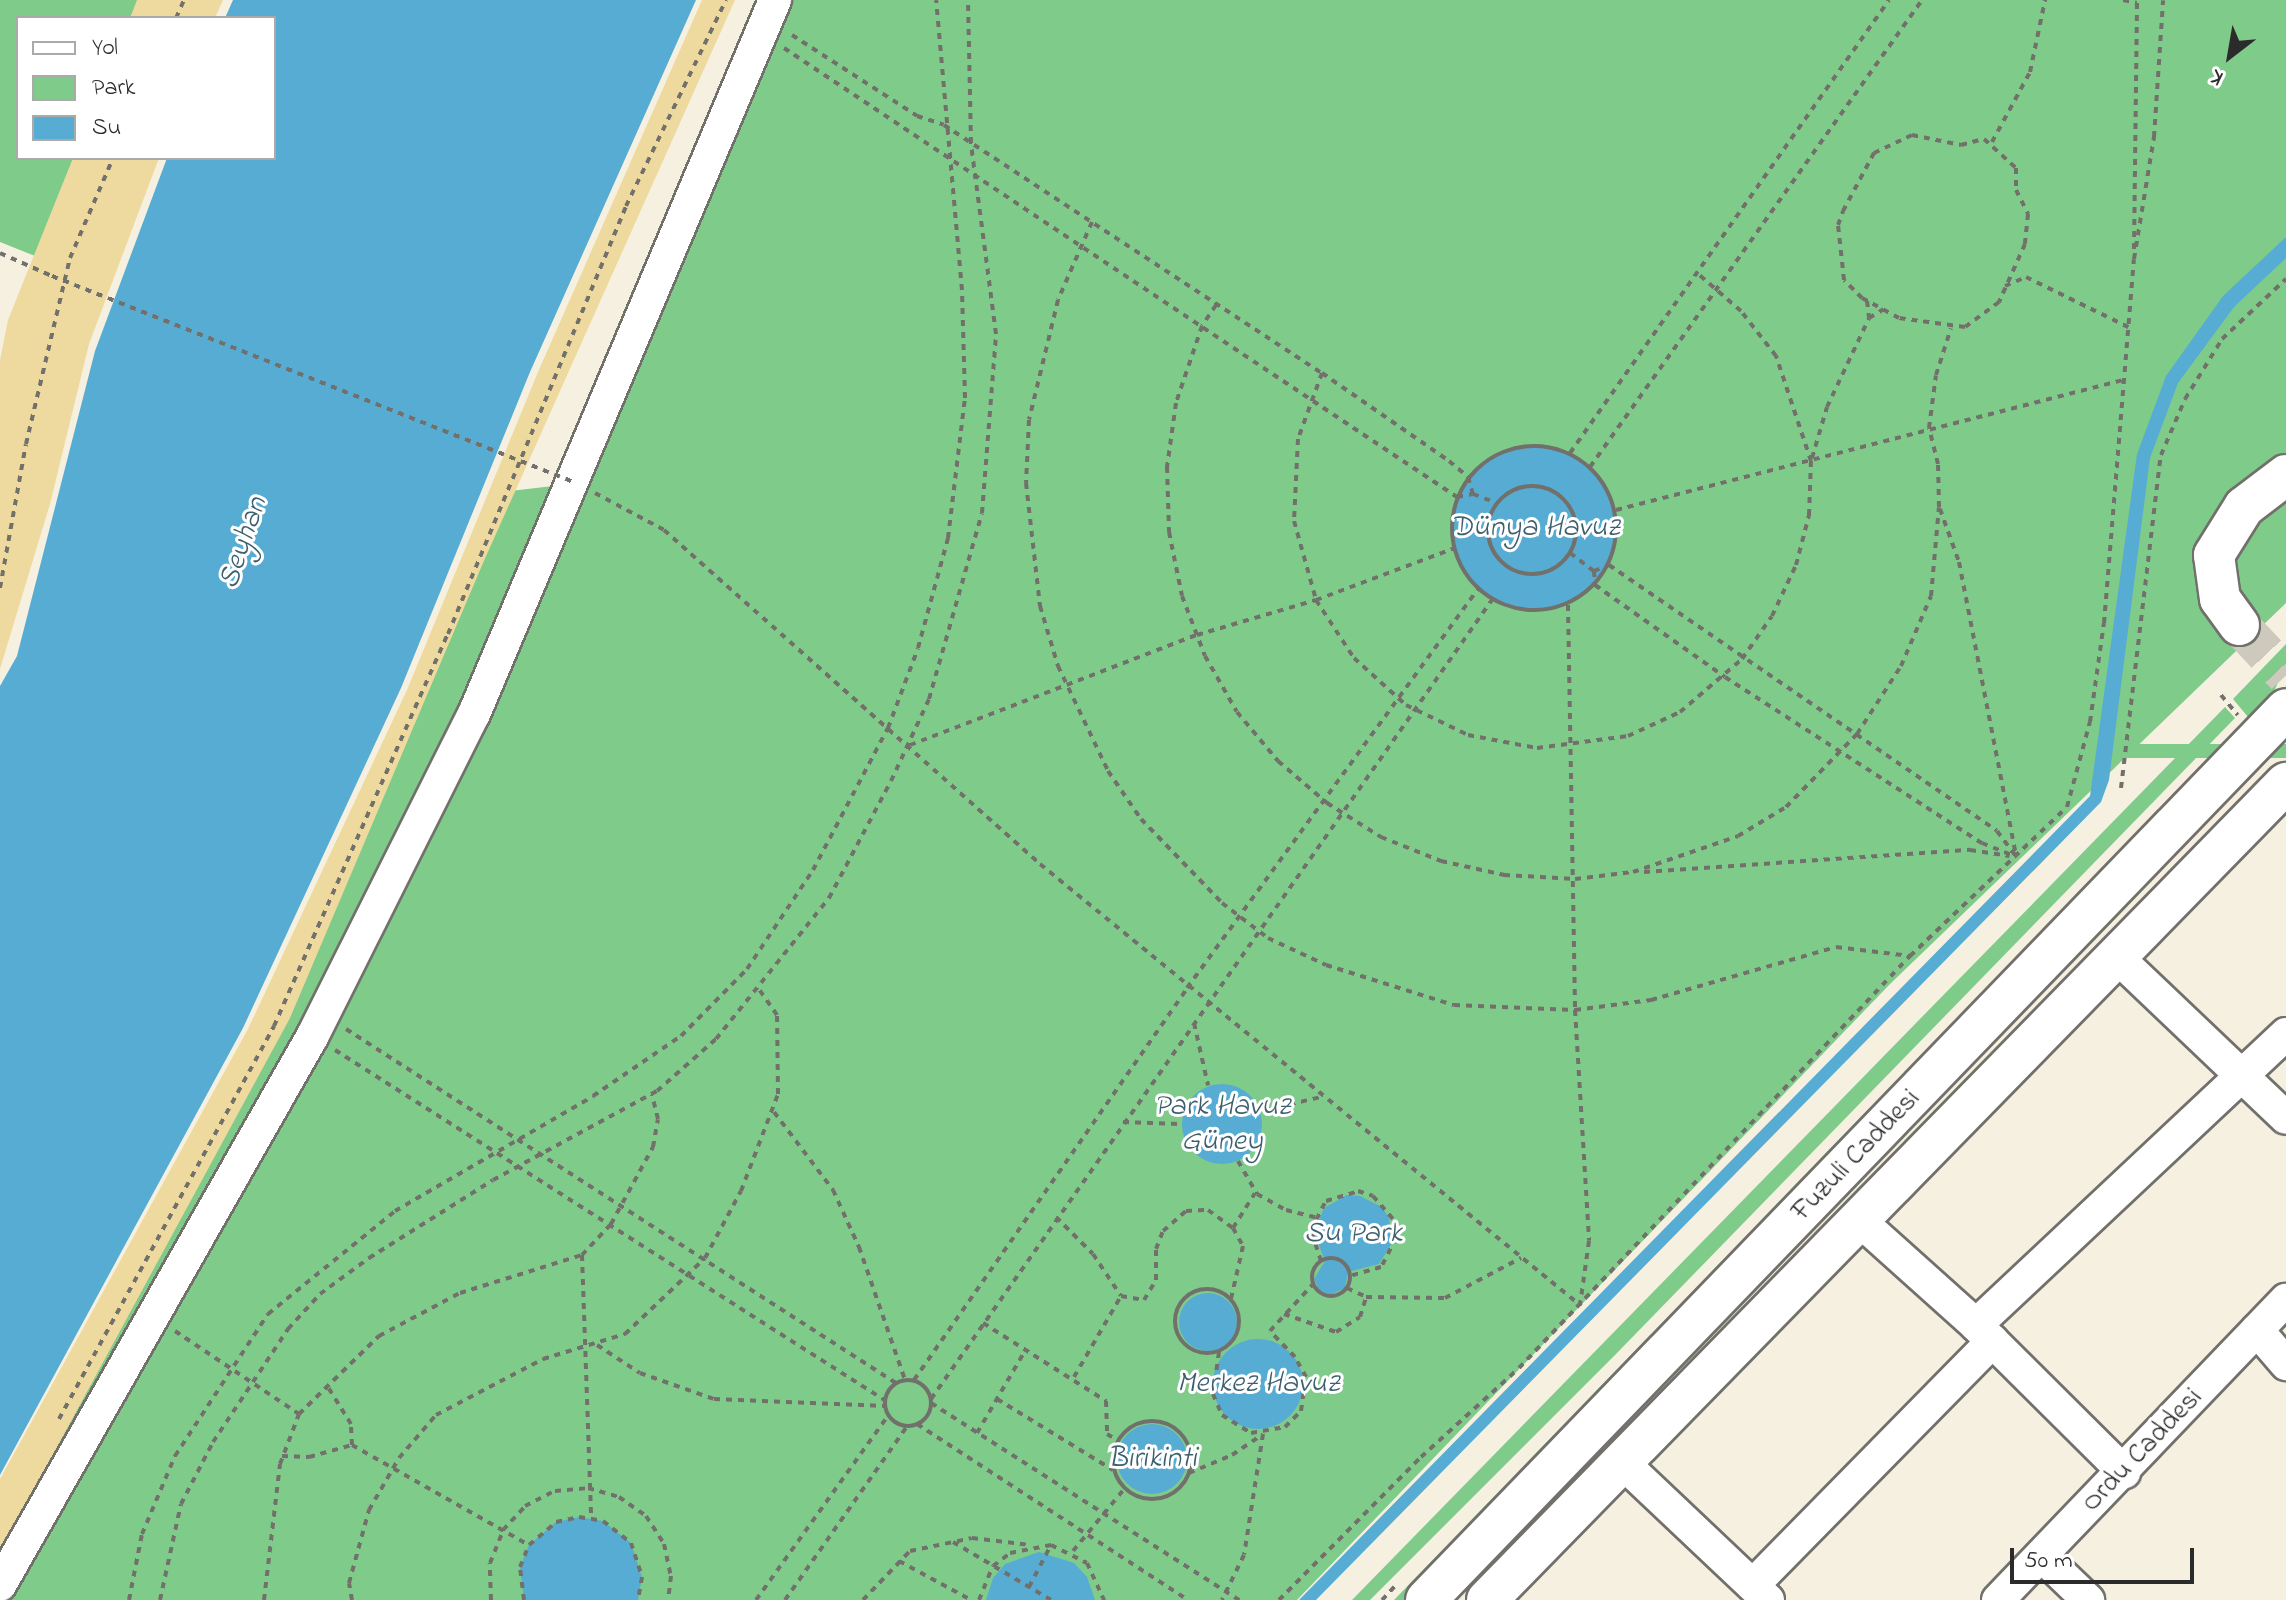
<!DOCTYPE html>
<html>
<head>
<meta charset="utf-8">
<style>
  body { margin:0 }
  #map { position:relative; width:2286px; height:1600px; overflow:hidden; background:#f6f0e1; font-family:"Indie Flower",sans-serif }
  div>[style] { position:absolute }
  [style*='--x'] { left:calc(var(--x)*1px); top:calc(var(--y)*1px); width:calc(var(--w)*1px); rotate:calc(var(--a)*1deg) }
  .green>* { inset:0; background:#7fcb8a; transform-origin:0 0 }
  .sand>* { inset:0; background:#eeda9e }
  .water>* { inset:0; background:#57acd3 }
  .round { border-radius:50% }
  .major-tunnel>* { height:40px; margin-top:-20px; transform-origin:0; background:repeating-linear-gradient(90deg,#cdc9bd 0 40px,transparent 0 60px) }
  .path>* { height:4px; margin-top:-2px; transform-origin:0; background:repeating-linear-gradient(90deg,#72706b 0 6px,transparent 0 12px) }
  .path>.ring { margin:-2px; padding:0; box-sizing:content-box; background:none; border:4px solid #72706b; border-radius:50% }
  .roads { filter:drop-shadow(2px 0 #72706b) drop-shadow(-2px 0 #72706b) drop-shadow(0 2px #72706b) drop-shadow(0 -2px #72706b) }
  .minor>* { height:32px; margin:-16px; padding:0 16px; transform-origin:16px; border-radius:16px; background:#fff }
  .major>* { height:40px; margin:-20px; padding:0 20px; transform-origin:20px; border-radius:20px; background:#fff }
  .path-bridge>* { height:4px; margin-top:-2px; transform-origin:0; background:repeating-linear-gradient(90deg,#72706b 0 6px,transparent 0 12px) }
  span { translate:-50% -50%; white-space:nowrap; text-align:center; line-height:1.15; -webkit-text-stroke:6px #fff; paint-order:stroke }
  .street-label { font-size:28px; color:#2b2b2b }
  .water-label { font-size:30px; color:#3d5f6e; font-style:italic }
  .legend { position:absolute; left:16px; top:16px; width:260px; height:144px; box-sizing:border-box; background:#fff; border:2px solid #aaa; margin:0; padding:10px 14px; list-style:none; font-size:24px; color:#2b2b2b }
  .legend li { display:flex; align-items:center; gap:16px; height:40px }
  .legend b { width:40px; border:2px solid #aaa }
  .north { position:absolute; left:2190px; top:16px; width:80px; height:80px; -webkit-text-stroke:6px #fff; paint-order:stroke; rotate:211deg; font-size:22px; font-weight:700; line-height:32px; text-align:center; color:#2b2b2b }
  .north::after { content:''; display:block; margin:auto; width:28px; height:36px; background:#2b2b2b; clip-path:polygon(50% 0,100% 100%,50% 72%,0 100%) }
  .scale { position:absolute; left:2010px; top:1548px; width:184px; height:36px; box-sizing:border-box; border:4px solid #2b2b2b; border-top:0; padding-left:10px; font-size:24px; line-height:28px; white-space:nowrap; color:#2b2b2b; -webkit-text-stroke:6px #fff; paint-order:stroke }
</style>
</head>
<body>
<div id="map">
  <div class="green">
    <i style="clip-path:polygon(0 0,174px 0,166px 18px,18px 18px,18px 158px,106px 158px,60px 266px,0 242px)"></i>
    <i style="clip-path:polygon(785px 0,2286px 0,2286px 603px,1890px 984px,1297px 1600px,0 1600px,0 1528px,413px 714px,494px 493px,579px 483px)"></i>
    <i style="clip-path:polygon(2286px 644px,2286px 664px,2272px 696px,1404px 1600px,1394px 1600px,2248px 717px,2233px 699px)"></i>
    <i style="clip-path:polygon(2225px 707px,2235px 718px,1616px 1354px,1370px 1600px,1352px 1600px)"></i>
    <i style="left:2286px;top:744px;width:14px;height:1196px;rotate:90deg"></i>
  </div>
  <div class="sand">
    <i style="clip-path:polygon(137px 0,223px 0,215px 18px,130px 18px)"></i>
    <i style="clip-path:polygon(702px 0,735px 0,483px 563px,290px 1018px,0 1552px,0 1479px,248px 1029px,407px 690px,538px 372px)"></i>
    <i style="clip-path:polygon(73px 158px,159px 158px,89px 344px,50px 504px,0 669px,0 360px,8px 320px)"></i>
  </div>
  <div class="water">
    <i style="clip-path:polygon(233px 0,696px 0,530px 372px,401px 688px,243px 1028px,0 1475px,0 686px,17px 656px,95px 351px,167px 158px,274px 158px,274px 18px,225px 18px)"></i>
    <i style="clip-path:polygon(2286px 237px,2286px 258px,2234px 307px,2178px 383px,2150px 458px,2109px 780px,2101px 802px,1316px 1600px,1299px 1600px,2090px 796px,2137px 454px,2166px 376px,2223px 296px)"></i>
    <i class="round" style="left:1453px;top:447px;width:162px;height:162px"></i>
    <i class="round" style="left:1182px;top:1084px;width:80px;height:80px"></i>
    <i style="clip-path:polygon(1347px 1195px,1360px 1196px,1382px 1207px,1389px 1218px,1392px 1243px,1379px 1264px,1348px 1272px,1345px 1288px,1330px 1295px,1319px 1290px,1314px 1279px,1325px 1261px,1314px 1232px,1324px 1208px)"></i>
    <i class="round" style="left:1179px;top:1293px;width:58px;height:58px"></i>
    <i class="round" style="left:1213px;top:1339px;width:90px;height:90px"></i>
    <i class="round" style="left:1117px;top:1424px;width:70px;height:70px"></i>
    <i style="clip-path:polygon(579px 1517px,603px 1521px,631px 1543px,642px 1577px,638px 1600px,524px 1600px,520px 1567px,529px 1545px,556px 1522px)"></i>
    <i style="clip-path:polygon(1039px 1552px,1074px 1563px,1087px 1577px,1095px 1600px,986px 1600px,993px 1578px,1005px 1564px)"></i>
  </div>
  <div class="major-tunnel">
    <i style="--x:2239;--y:625;--w:69;--a:46.8"></i>
  </div>
  <div class="path">
    <i style="--x:2123;--y:0;--w:14;--a:12"></i>
    <i style="--x:176;--y:18;--w:20;--a:-66"></i>
    <i style="--x:792;--y:35;--w:149;--a:32.9"></i>
    <i style="--x:917;--y:116;--w:28;--a:18"></i>
    <i style="--x:944;--y:125;--w:452;--a:33.3"></i>
    <i style="--x:1322;--y:373;--w:155;--a:34.7"></i>
    <i style="--x:1449;--y:461;--w:25;--a:40"></i>
    <i style="--x:1468;--y:477;--w:18;--a:74"></i>
    <i style="--x:1473;--y:494;--w:25;--a:21"></i>
    <i style="--x:784;--y:48;--w:809;--a:33.71"></i>
    <i style="--x:1457;--y:497;--w:16;--a:-11"></i>
    <i style="--x:1912;--y:135;--w:50;--a:11.5"></i>
    <i style="--x:1961;--y:145;--w:24;--a:-15"></i>
    <i style="--x:1984;--y:139;--w:43;--a:42.2"></i>
    <i style="--x:2016;--y:168;--w:22;--a:90"></i>
    <i style="--x:2016;--y:190;--w:27;--a:63"></i>
    <i style="--x:2028;--y:214;--w:30;--a:96"></i>
    <i style="--x:2025;--y:244;--w:64;--a:114.1"></i>
    <i style="--x:1999;--y:302;--w:42;--a:143.7"></i>
    <i style="--x:1965;--y:327;--w:67;--a:-172.2"></i>
    <i style="--x:1899;--y:318;--w:42;--a:-151.6"></i>
    <i style="--x:1862;--y:298;--w:25;--a:-135"></i>
    <i style="--x:1844;--y:280;--w:55;--a:-96.2"></i>
    <i style="--x:1838;--y:225;--w:15;--a:-70"></i>
    <i style="--x:1843;--y:211;--w:66;--a:-61.9"></i>
    <i style="--x:1874;--y:153;--w:42;--a:-25.3"></i>
    <i style="--x:1992;--y:142;--w:80;--a:-61.5"></i>
    <i style="--x:2030;--y:72;--w:74;--a:-78.2"></i>
    <i style="--x:1092;--y:222;--w:85;--a:113.6"></i>
    <i style="--x:1058;--y:300;--w:123;--a:103.6"></i>
    <i style="--x:1029;--y:420;--w:63;--a:92.7"></i>
    <i style="--x:1026;--y:483;--w:124;--a:83.5"></i>
    <i style="--x:1040;--y:606;--w:63;--a:73.3"></i>
    <i style="--x:1058;--y:666;--w:116;--a:64.5"></i>
    <i style="--x:1108;--y:771;--w:58;--a:55.5"></i>
    <i style="--x:1141;--y:819;--w:117;--a:46"></i>
    <i style="--x:1222;--y:903;--w:58;--a:37.3"></i>
    <i style="--x:1268;--y:938;--w:64;--a:25"></i>
    <i style="--x:1326;--y:965;--w:134;--a:17.4"></i>
    <i style="--x:1454;--y:1005;--w:121;--a:2.4"></i>
    <i style="--x:1575;--y:1010;--w:77;--a:-7.5"></i>
    <i style="--x:1651;--y:1000;--w:192;--a:-16"></i>
    <i style="--x:1836;--y:947;--w:75;--a:6.9"></i>
    <i style="--x:2134;--y:249;--w:249;--a:-89.3"></i>
    <i style="--x:0;--y:253;--w:57;--a:23.9"></i>
    <i style="--x:2005;--y:286;--w:23;--a:-23"></i>
    <i style="--x:2026;--y:277;--w:114;--a:26.1"></i>
    <i style="--x:1867;--y:301;--w:17;--a:83"></i>
    <i style="--x:1216;--y:305;--w:25;--a:124"></i>
    <i style="--x:1202;--y:326;--w:81;--a:108.7"></i>
    <i style="--x:1176;--y:403;--w:65;--a:98"></i>
    <i style="--x:1167;--y:467;--w:65;--a:88.2"></i>
    <i style="--x:1169;--y:532;--w:65;--a:78.5"></i>
    <i style="--x:1182;--y:596;--w:64;--a:69"></i>
    <i style="--x:1205;--y:656;--w:64;--a:60.3"></i>
    <i style="--x:1237;--y:712;--w:64;--a:50.1"></i>
    <i style="--x:1278;--y:761;--w:65;--a:40.6"></i>
    <i style="--x:1327;--y:803;--w:64;--a:32.2"></i>
    <i style="--x:1381;--y:837;--w:65;--a:21.8"></i>
    <i style="--x:1441;--y:861;--w:65;--a:12.5"></i>
    <i style="--x:1504;--y:875;--w:71;--a:3.2"></i>
    <i style="--x:1575;--y:879;--w:58;--a:-6.9"></i>
    <i style="--x:1633;--y:872;--w:111;--a:-18.9"></i>
    <i style="--x:1738;--y:836;--w:56;--a:-31.1"></i>
    <i style="--x:1786;--y:807;--w:102;--a:-45.8"></i>
    <i style="--x:1857;--y:734;--w:81;--a:-57.1"></i>
    <i style="--x:1901;--y:666;--w:76;--a:-66.8"></i>
    <i style="--x:1931;--y:596;--w:89;--a:-84.9"></i>
    <i style="--x:1939;--y:507;--w:43;--a:-91.3"></i>
    <i style="--x:1938;--y:464;--w:37;--a:-104"></i>
    <i style="--x:1929;--y:428;--w:53;--a:-82.5"></i>
    <i style="--x:1936;--y:375;--w:49;--a:-72.3"></i>
    <i style="--x:1322;--y:373;--w:70;--a:110"></i>
    <i style="--x:1298;--y:439;--w:82;--a:92.8"></i>
    <i style="--x:1294;--y:521;--w:82;--a:74.4"></i>
    <i style="--x:1316;--y:600;--w:69;--a:56.8"></i>
    <i style="--x:1354;--y:658;--w:70;--a:42.1"></i>
    <i style="--x:1406;--y:705;--w:69;--a:25.8"></i>
    <i style="--x:1468;--y:735;--w:70;--a:10.7"></i>
    <i style="--x:1537;--y:748;--w:92;--a:-7.5"></i>
    <i style="--x:1628;--y:736;--w:57;--a:-24.8"></i>
    <i style="--x:1680;--y:712;--w:82;--a:-40.5"></i>
    <i style="--x:1742;--y:659;--w:52;--a:-55.1"></i>
    <i style="--x:1772;--y:616;--w:56;--a:-64.8"></i>
    <i style="--x:1796;--y:565;--w:52;--a:-75.4"></i>
    <i style="--x:1809;--y:515;--w:54;--a:-87.9"></i>
    <i style="--x:1811;--y:461;--w:111;--a:-108.4"></i>
    <i style="--x:1776;--y:356;--w:57;--a:-127.9"></i>
    <i style="--x:1741;--y:311;--w:60;--a:-139.1"></i>
    <i class="ring" style="left:1452px;top:446px;width:160px;height:160px"></i>
    <i style="--x:1570;--y:453;--w:554;--a:-54.85"></i>
    <i style="--x:1812;--y:458;--w:53;--a:-73.6"></i>
    <i style="--x:1827;--y:407;--w:98;--a:-64.7"></i>
    <i style="--x:1869;--y:318;--w:17;--a:-31"></i>
    <i style="--x:1590;--y:467;--w:573;--a:-54.59"></i>
    <i class="ring" style="left:1488px;top:486px;width:84px;height:84px"></i>
    <i style="--x:595;--y:493;--w:78;--a:28.2"></i>
    <i style="--x:664;--y:530;--w:503;--a:41.61"></i>
    <i style="--x:1040;--y:864;--w:697;--a:39.24"></i>
    <i style="--x:1940;--y:509;--w:56;--a:70.3"></i>
    <i style="--x:1959;--y:562;--w:298;--a:79"></i>
    <i style="--x:1616;--y:510;--w:523;--a:-14.38"></i>
    <i style="--x:1570;--y:553;--w:30;--a:37"></i>
    <i style="--x:1594;--y:571;--w:14;--a:86"></i>
    <i style="--x:1595;--y:585;--w:159;--a:35.3"></i>
    <i style="--x:1725;--y:677;--w:306;--a:32.9"></i>
    <i style="--x:1982;--y:843;--w:37;--a:22"></i>
    <i style="--x:1594;--y:571;--w:16;--a:-22"></i>
    <i style="--x:1609;--y:565;--w:470;--a:34.4"></i>
    <i style="--x:1997;--y:831;--w:30;--a:53"></i>
    <i style="--x:0;--y:588;--w:146;--a:-79.8"></i>
    <i style="--x:26;--y:444;--w:191;--a:-76.7"></i>
    <i style="--x:70;--y:258;--w:109;--a:-66.7"></i>
    <i style="--x:1568;--y:605;--w:405;--a:89"></i>
    <i style="--x:1575;--y:1010;--w:231;--a:86.5"></i>
    <i style="--x:1589;--y:1241;--w:65;--a:98"></i>
    <i style="--x:2221;--y:695;--w:26;--a:50"></i>
    <i style="--x:910;--y:745;--w:307;--a:-21"></i>
    <i style="--x:1197;--y:635;--w:124;--a:-16.4"></i>
    <i style="--x:1316;--y:600;--w:148;--a:-20.5"></i>
    <i style="--x:2121;--y:788;--w:335;--a:-83.2"></i>
    <i style="--x:2161;--y:455;--w:61;--a:-66.8"></i>
    <i style="--x:2185;--y:399;--w:70;--a:-58.3"></i>
    <i style="--x:2222;--y:339;--w:88;--a:-43.2"></i>
    <i style="--x:1644;--y:872;--w:327;--a:-3.9"></i>
    <i style="--x:1970;--y:850;--w:40;--a:8.5"></i>
    <i style="--x:1194;--y:1023;--w:64;--a:77.3"></i>
    <i style="--x:346;--y:1029;--w:654;--a:32.77"></i>
    <i style="--x:335;--y:1050;--w:653;--a:32.5"></i>
    <i style="--x:1266;--y:1110;--w:57;--a:-13.3"></i>
    <i style="--x:774;--y:1112;--w:98;--a:52.9"></i>
    <i style="--x:833;--y:1190;--w:63;--a:65.5"></i>
    <i style="--x:859;--y:1247;--w:141;--a:70.9"></i>
    <i style="--x:1123;--y:1122;--w:57;--a:2"></i>
    <i style="--x:1238;--y:1161;--w:38;--a:60"></i>
    <i style="--x:1257;--y:1194;--w:33;--a:29"></i>
    <i style="--x:1286;--y:1210;--w:30;--a:14"></i>
    <i style="--x:1056;--y:1217;--w:52;--a:45"></i>
    <i style="--x:1093;--y:1254;--w:50;--a:56.3"></i>
    <i style="--x:1121;--y:1296;--w:23;--a:10"></i>
    <i style="--x:1144;--y:1300;--w:23;--a:-59"></i>
    <i style="--x:1156;--y:1280;--w:31;--a:-90"></i>
    <i style="--x:1156;--y:1249;--w:19;--a:-69"></i>
    <i style="--x:1163;--y:1231;--w:30;--a:-41"></i>
    <i style="--x:1186;--y:1211;--w:22;--a:-3"></i>
    <i style="--x:1208;--y:1210;--w:31;--a:36"></i>
    <i style="--x:1233;--y:1228;--w:21;--a:61"></i>
    <i style="--x:1243;--y:1246;--w:54;--a:102.8"></i>
    <i style="--x:1233;--y:1228;--w:41;--a:-57.8"></i>
    <i style="--x:582;--y:1255;--w:263;--a:88"></i>
    <i class="ring" style="left:1312px;top:1258px;width:34px;height:34px"></i>
    <i style="--x:1321;--y:1261;--w:33;--a:-108"></i>
    <i style="--x:1311;--y:1230;--w:33;--a:-63"></i>
    <i style="--x:1326;--y:1201;--w:34;--a:-17"></i>
    <i style="--x:1358;--y:1191;--w:16;--a:18"></i>
    <i style="--x:1373;--y:1196;--w:33;--a:49"></i>
    <i style="--x:1395;--y:1221;--w:17;--a:87"></i>
    <i style="--x:1396;--y:1238;--w:33;--a:117"></i>
    <i style="--x:1381;--y:1267;--w:32;--a:164"></i>
    <i style="--x:1347;--y:1288;--w:21;--a:25"></i>
    <i style="--x:1366;--y:1297;--w:79;--a:0.7"></i>
    <i style="--x:1445;--y:1298;--w:86;--a:-27.8"></i>
    <i class="ring" style="left:1175px;top:1289px;width:60px;height:60px"></i>
    <i style="--x:1284;--y:1314;--w:55;--a:19.1"></i>
    <i style="--x:1336;--y:1332;--w:28;--a:-32"></i>
    <i style="--x:1360;--y:1317;--w:21;--a:-73"></i>
    <i style="--x:983;--y:1323;--w:146;--a:32.4"></i>
    <i style="--x:1106;--y:1401;--w:33;--a:88"></i>
    <i style="--x:1107;--y:1434;--w:12;--a:31"></i>
    <i style="--x:175;--y:1331;--w:149;--a:33.8"></i>
    <i style="--x:597;--y:1345;--w:51;--a:33.1"></i>
    <i style="--x:640;--y:1373;--w:78;--a:19.4"></i>
    <i style="--x:714;--y:1399;--w:172;--a:2.3"></i>
    <i style="--x:1219;--y:1352;--w:42;--a:98.1"></i>
    <i style="--x:1213;--y:1394;--w:23;--a:67"></i>
    <i style="--x:1222;--y:1415;--w:34;--a:32"></i>
    <i style="--x:1251;--y:1433;--w:35;--a:-10"></i>
    <i style="--x:1285;--y:1427;--w:23;--a:-45"></i>
    <i style="--x:1301;--y:1411;--w:34;--a:-82"></i>
    <i style="--x:1306;--y:1377;--w:23;--a:-119"></i>
    <i style="--x:1295;--y:1357;--w:36;--a:-134"></i>
    <i style="--x:1270;--y:1331;--w:64;--a:-47.5"></i>
    <i style="--x:1074;--y:1377;--w:94;--a:-59.9"></i>
    <i style="--x:914;--y:1380;--w:478;--a:-55.1"></i>
    <i style="--x:1187;--y:988;--w:494;--a:-53.9"></i>
    <i class="ring" style="left:885px;top:1380px;width:42px;height:42px"></i>
    <i style="--x:931;--y:1399;--w:976;--a:-54.93"></i>
    <i style="--x:997;--y:1399;--w:136;--a:31.5"></i>
    <i style="--x:931;--y:1403;--w:366;--a:32.6"></i>
    <i style="--x:59;--y:1419;--w:448;--a:-61.3"></i>
    <i style="--x:274;--y:1026;--w:429;--a:-66.1"></i>
    <i style="--x:448;--y:634;--w:464;--a:-67.4"></i>
    <i style="--x:626;--y:206;--w:229;--a:-64.1"></i>
    <i class="ring" style="left:1113px;top:1421px;width:74px;height:74px"></i>
    <i style="--x:917;--y:1424;--w:323;--a:33"></i>
    <i style="--x:977;--y:1433;--w:97;--a:-59.7"></i>
    <i style="--x:352;--y:1445;--w:203;--a:29.5"></i>
    <i style="--x:282;--y:1456;--w:27;--a:2"></i>
    <i style="--x:309;--y:1457;--w:45;--a:-15.6"></i>
    <i style="--x:352;--y:1445;--w:21;--a:-93"></i>
    <i style="--x:351;--y:1424;--w:47;--a:-122"></i>
    <i style="--x:1189;--y:1473;--w:47;--a:-22.7"></i>
    <i style="--x:1232;--y:1455;--w:37;--a:-34"></i>
    <i style="--x:1263;--y:1434;--w:122;--a:98.9"></i>
    <i style="--x:1244;--y:1555;--w:50;--a:116.1"></i>
    <i style="--x:953;--y:1542;--w:114;--a:30.6"></i>
    <i style="--x:1073;--y:1551;--w:82;--a:-50.5"></i>
    <i style="--x:899;--y:1561;--w:82;--a:28.4"></i>
    <i style="--x:1029;--y:1587;--w:47;--a:-62.4"></i>
    <i style="--x:129;--y:1600;--w:67;--a:-78.9"></i>
    <i style="--x:142;--y:1534;--w:85;--a:-67.1"></i>
    <i style="--x:175;--y:1456;--w:170;--a:-56.8"></i>
    <i style="--x:268;--y:1314;--w:164;--a:-39"></i>
    <i style="--x:395;--y:1211;--w:229;--a:-30.1"></i>
    <i style="--x:593;--y:1096;--w:107;--a:-34.3"></i>
    <i style="--x:681;--y:1036;--w:94;--a:-45.4"></i>
    <i style="--x:747;--y:969;--w:119;--a:-56.3"></i>
    <i style="--x:813;--y:870;--w:161;--a:-62.2"></i>
    <i style="--x:888;--y:728;--w:85;--a:-69.4"></i>
    <i style="--x:918;--y:648;--w:114;--a:-74.7"></i>
    <i style="--x:948;--y:538;--w:141;--a:-83.1"></i>
    <i style="--x:965;--y:398;--w:108;--a:-91.6"></i>
    <i style="--x:962;--y:290;--w:291;--a:-95.1"></i>
    <i style="--x:160;--y:1600;--w:98;--a:-77.7"></i>
    <i style="--x:181;--y:1504;--w:70;--a:-62.7"></i>
    <i style="--x:213;--y:1442;--w:136;--a:-56.4"></i>
    <i style="--x:288;--y:1329;--w:47;--a:-47.6"></i>
    <i style="--x:320;--y:1294;--w:61;--a:-36.3"></i>
    <i style="--x:369;--y:1258;--w:146;--a:-32.2"></i>
    <i style="--x:493;--y:1180;--w:187;--a:-28.5"></i>
    <i style="--x:657;--y:1091;--w:79;--a:-41.4"></i>
    <i style="--x:716;--y:1039;--w:181;--a:-51.3"></i>
    <i style="--x:829;--y:898;--w:132;--a:-62.1"></i>
    <i style="--x:891;--y:781;--w:90;--a:-65.1"></i>
    <i style="--x:929;--y:699;--w:193;--a:-74.1"></i>
    <i style="--x:982;--y:513;--w:180;--a:-85.5"></i>
    <i style="--x:996;--y:334;--w:193;--a:-97.5"></i>
    <i style="--x:971;--y:143;--w:143;--a:-91.2"></i>
    <i style="--x:264;--y:1600;--w:137;--a:-83.3"></i>
    <i style="--x:280;--y:1464;--w:53;--a:-69.2"></i>
    <i style="--x:299;--y:1414;--w:112;--a:-44.3"></i>
    <i style="--x:379;--y:1336;--w:92;--a:-28"></i>
    <i style="--x:460;--y:1293;--w:128;--a:-17.3"></i>
    <i style="--x:582;--y:1255;--w:42;--a:-46.9"></i>
    <i style="--x:611;--y:1224;--w:88;--a:-61.4"></i>
    <i style="--x:653;--y:1147;--w:28;--a:-80"></i>
    <i style="--x:658;--y:1119;--w:25;--a:-104"></i>
    <i style="--x:352;--y:1600;--w:17;--a:-100"></i>
    <i style="--x:349;--y:1583;--w:76;--a:-74.7"></i>
    <i style="--x:369;--y:1510;--w:60;--a:-60"></i>
    <i style="--x:399;--y:1458;--w:57;--a:-49.3"></i>
    <i style="--x:436;--y:1415;--w:121;--a:-27.6"></i>
    <i style="--x:543;--y:1359;--w:86;--a:-17"></i>
    <i style="--x:625;--y:1334;--w:110;--a:-43.5"></i>
    <i style="--x:705;--y:1258;--w:76;--a:-61.8"></i>
    <i style="--x:741;--y:1191;--w:104;--a:-69.1"></i>
    <i style="--x:778;--y:1094;--w:79;--a:-90.7"></i>
    <i style="--x:777;--y:1015;--w:33;--a:-125"></i>
    <i style="--x:491;--y:1600;--w:37;--a:-92"></i>
    <i style="--x:490;--y:1563;--w:35;--a:-68"></i>
    <i style="--x:503;--y:1530;--w:33;--a:-47"></i>
    <i style="--x:525;--y:1506;--w:34;--a:-27"></i>
    <i style="--x:555;--y:1491;--w:33;--a:-5"></i>
    <i style="--x:588;--y:1488;--w:32;--a:16"></i>
    <i style="--x:619;--y:1497;--w:33;--a:35"></i>
    <i style="--x:646;--y:1516;--w:33;--a:57"></i>
    <i style="--x:664;--y:1544;--w:33;--a:78"></i>
    <i style="--x:671;--y:1576;--w:24;--a:97"></i>
    <i style="--x:524;--y:1600;--w:33;--a:-97"></i>
    <i style="--x:520;--y:1567;--w:24;--a:-68"></i>
    <i style="--x:529;--y:1545;--w:35;--a:-40"></i>
    <i style="--x:556;--y:1522;--w:24;--a:-12"></i>
    <i style="--x:579;--y:1517;--w:24;--a:9"></i>
    <i style="--x:603;--y:1521;--w:36;--a:38"></i>
    <i style="--x:631;--y:1543;--w:36;--a:72"></i>
    <i style="--x:642;--y:1577;--w:23;--a:100"></i>
    <i style="--x:756;--y:1600;--w:229;--a:-54.4"></i>
    <i style="--x:785;--y:1600;--w:214;--a:-54.9"></i>
    <i style="--x:863;--y:1600;--w:68;--a:-46.2"></i>
    <i style="--x:910;--y:1551;--w:63;--a:-11.8"></i>
    <i style="--x:972;--y:1538;--w:58;--a:6.9"></i>
    <i style="--x:979;--y:1600;--w:37;--a:-68"></i>
    <i style="--x:993;--y:1566;--w:21;--a:-37"></i>
    <i style="--x:1010;--y:1553;--w:42;--a:-11"></i>
    <i style="--x:1051;--y:1545;--w:40;--a:26.6"></i>
    <i style="--x:1087;--y:1563;--w:41;--a:65.3"></i>
    <i style="--x:1279;--y:1600;--w:202;--a:-45.2"></i>
    <i style="--x:1421;--y:1457;--w:132;--a:-42.2"></i>
    <i style="--x:1519;--y:1368;--w:568;--a:-46.5"></i>
    <i style="--x:1910;--y:956;--w:216;--a:-43.5"></i>
    <i style="--x:2067;--y:807;--w:88;--a:-74.9"></i>
    <i style="--x:2090;--y:722;--w:100;--a:-82"></i>
    <i style="--x:2104;--y:623;--w:365;--a:-85.3"></i>
    <i style="--x:2134;--y:259;--w:124;--a:-80.7"></i>
    <i style="--x:2154;--y:137;--w:137;--a:-86.2"></i>
    <i style="--x:1382;--y:1600;--w:22;--a:-47"></i>
  </div>
  <div class="roads">
    <div class="minor">
      <i style="--x:2117;--y:957;--w:233;--a:43.6"></i>
      <i style="--x:1858;--y:1219;--w:159;--a:41.9"></i>
      <i style="--x:1976;--y:1325;--w:209;--a:44.8"></i>
      <i style="--x:1976;--y:1325;--w:425;--a:-43.2"></i>
      <i style="--x:2257;--y:1330;--w:45;--a:49.5"></i>
      <i style="--x:1622;--y:1462;--w:201;--a:43.4"></i>
      <i style="--x:2042;--y:1556;--w:64;--a:43.7"></i>
      <i style="--x:0;--y:1585;--w:631;--a:-60.35"></i>
      <i style="--x:312;--y:1037;--w:361;--a:-63.4"></i>
      <i style="--x:474;--y:714;--w:775;--a:-67.14"></i>
      <i style="--x:1753;--y:1585;--w:342;--a:-45.5"></i>
      <i style="--x:1998;--y:1600;--w:416;--a:-46.2"></i>
    </div>
    <div class="major">
      <i style="--x:2239;--y:625;--w:32;--a:-126"></i>
      <i style="--x:2220;--y:599;--w:44;--a:-97.8"></i>
      <i style="--x:2214;--y:555;--w:57;--a:-58"></i>
      <i style="--x:2244;--y:507;--w:53;--a:-37.3"></i>
      <i style="--x:1426;--y:1600;--w:1238;--a:-46.01"></i>
      <i style="--x:1487;--y:1600;--w:1143;--a:-45.64"></i>
    </div>
  </div>
  <div class="path-bridge">
    <i style="--x:52;--y:276;--w:558;--a:21.55"></i>
  </div>
  <div class="street-label">
    <span style="left:1857px;top:1156px;rotate:-46deg">Fuzuli Caddesi</span>
    <span style="left:2143px;top:1451px;rotate:-46deg">Ordu Caddesi</span>
  </div>
  <div class="water-label">
    <span style="left:1535px;top:528px">Dünya Havuz</span>
    <span style="left:244px;top:543px;rotate:-71deg">Seyhan</span>
    <span style="left:1222px;top:1124px">Park Havuz<br>Güney</span>
    <span style="left:1353px;top:1234px">Su Park</span>
    <span style="left:1258px;top:1384px">Merkez Havuz</span>
    <span style="left:1152px;top:1459px">Birikinti</span>
  </div>
  <ul class="legend">
  <li><b style="height:10px;background:#fff"></b>Yol</li>
  <li><b style="height:22px;background:#7fcb8a"></b>Park</li>
  <li><b style="height:22px;background:#57acd3"></b>Su</li>
  </ul>
  <div class="north">K</div>
  <div class="scale">50 m</div>
</div>
</body>
</html>
